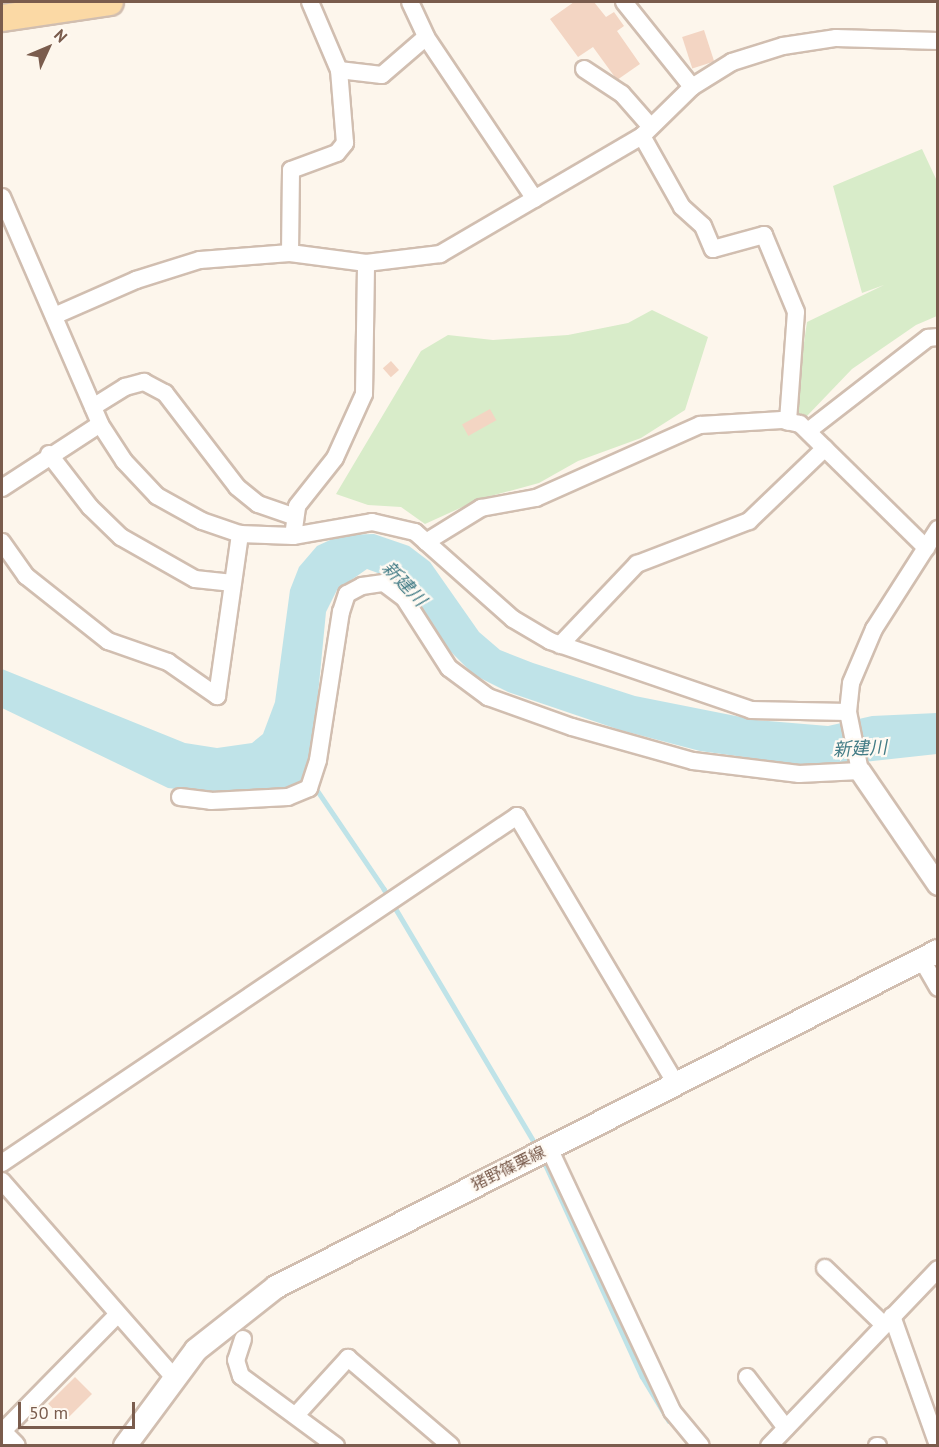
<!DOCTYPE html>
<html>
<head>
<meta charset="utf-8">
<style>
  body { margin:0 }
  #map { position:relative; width:939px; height:1447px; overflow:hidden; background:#fdf6ec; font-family:"PT Sans","Noto Sans JP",sans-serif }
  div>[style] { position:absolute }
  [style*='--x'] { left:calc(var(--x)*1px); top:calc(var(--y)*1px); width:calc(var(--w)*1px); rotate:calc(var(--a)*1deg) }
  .green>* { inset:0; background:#d8ecc9 }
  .water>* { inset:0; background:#bfe3e8 }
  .stream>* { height:4.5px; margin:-2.25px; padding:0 2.25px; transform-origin:2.25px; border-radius:2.25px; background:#bfe3e8 }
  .building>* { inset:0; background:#f3d5c3; transform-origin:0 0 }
  .roads { filter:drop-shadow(2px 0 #d1beb0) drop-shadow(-2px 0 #d1beb0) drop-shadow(0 2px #d1beb0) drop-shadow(0 -2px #d1beb0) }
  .minor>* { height:16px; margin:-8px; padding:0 8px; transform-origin:8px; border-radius:8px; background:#fff }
  .tertiary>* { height:20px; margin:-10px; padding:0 10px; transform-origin:10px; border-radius:10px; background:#fff }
  .secondary>* { height:22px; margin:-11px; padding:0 11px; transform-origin:11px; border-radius:11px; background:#fff }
  .primary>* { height:26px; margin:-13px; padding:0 13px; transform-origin:13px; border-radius:13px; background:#fbd9a5 }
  span { translate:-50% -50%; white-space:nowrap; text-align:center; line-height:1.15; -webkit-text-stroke:4.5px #fffaf3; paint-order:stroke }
  .street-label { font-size:16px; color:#7a5c4d }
  .water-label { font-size:18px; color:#437c86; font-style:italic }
  .frame { position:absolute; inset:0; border:3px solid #7a5c4d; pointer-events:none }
  .north { position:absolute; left:18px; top:18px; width:60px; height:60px; -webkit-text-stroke:4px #fffaf3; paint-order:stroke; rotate:46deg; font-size:16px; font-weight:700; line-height:24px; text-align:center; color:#7a5c4d }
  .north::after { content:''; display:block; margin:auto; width:21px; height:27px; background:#7a5c4d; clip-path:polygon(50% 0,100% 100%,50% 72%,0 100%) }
  .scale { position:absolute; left:18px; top:1402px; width:117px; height:27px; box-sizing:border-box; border:3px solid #7a5c4d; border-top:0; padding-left:8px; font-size:18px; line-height:21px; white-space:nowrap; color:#7a5c4d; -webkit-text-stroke:4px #fffaf3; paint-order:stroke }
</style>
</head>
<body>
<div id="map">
  <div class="green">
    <i style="clip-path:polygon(922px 149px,937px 181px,937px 316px,916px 325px,852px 369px,806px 417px,794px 411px,807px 322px,884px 285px,862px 293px,833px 186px)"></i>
    <i style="clip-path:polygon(652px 310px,708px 337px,685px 410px,641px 438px,578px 461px,539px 483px,480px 499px,425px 524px,401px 507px,368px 505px,336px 494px,421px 351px,448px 335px,493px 340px,568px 335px,628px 323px)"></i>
  </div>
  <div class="water">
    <i style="clip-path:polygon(374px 534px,409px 546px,430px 562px,479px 632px,500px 650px,533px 663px,635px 696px,756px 720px,828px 726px,872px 716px,937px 713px,937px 754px,818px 767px,700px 751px,620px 730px,508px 692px,474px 675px,443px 644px,423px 611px,394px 579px,367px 569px,337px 590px,326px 612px,311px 767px,305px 781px,288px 789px,217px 794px,168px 788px,2px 708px,2px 669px,185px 743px,217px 748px,252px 743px,263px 734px,275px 702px,290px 590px,299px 567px,317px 546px,341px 535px)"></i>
  </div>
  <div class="stream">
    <i style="--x:313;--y:784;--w:127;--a:55.9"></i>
    <i style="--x:384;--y:889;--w:301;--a:59.3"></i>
    <i style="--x:543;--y:1159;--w:239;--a:65.5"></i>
    <i style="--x:642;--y:1376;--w:52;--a:59"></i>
  </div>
  <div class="building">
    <i style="clip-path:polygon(574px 2px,594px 2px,606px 17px,614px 12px,624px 26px,617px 31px,640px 64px,617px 80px,593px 47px,578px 57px,550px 19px)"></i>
    <i style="left:704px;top:30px;width:33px;height:23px;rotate:72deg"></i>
    <i style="left:391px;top:361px;width:12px;height:11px;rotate:48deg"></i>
    <i style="left:490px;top:409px;width:13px;height:32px;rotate:61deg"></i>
    <i style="left:75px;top:1377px;width:24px;height:38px;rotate:45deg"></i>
  </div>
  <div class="roads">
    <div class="minor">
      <i style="--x:410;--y:2;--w:38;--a:65"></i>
      <i style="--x:426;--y:37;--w:195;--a:56.1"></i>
      <i style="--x:624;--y:2;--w:109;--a:51.3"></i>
      <i style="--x:584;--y:69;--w:45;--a:33.3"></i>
      <i style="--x:622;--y:94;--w:43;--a:48.8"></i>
      <i style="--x:339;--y:70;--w:43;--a:6.6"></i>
      <i style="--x:382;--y:75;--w:58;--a:-40.8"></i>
      <i style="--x:642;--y:136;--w:81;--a:60.6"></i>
      <i style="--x:682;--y:207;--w:28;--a:42"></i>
      <i style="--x:703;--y:226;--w:25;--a:67"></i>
      <i style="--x:713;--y:249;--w:53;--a:-15.4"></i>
      <i style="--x:764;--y:235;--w:83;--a:67.4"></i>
      <i style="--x:796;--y:312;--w:110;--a:94.2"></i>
      <i style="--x:2;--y:197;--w:247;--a:66.6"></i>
      <i style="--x:100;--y:424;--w:44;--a:57"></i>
      <i style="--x:124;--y:461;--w:48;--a:46.7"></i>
      <i style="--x:157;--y:496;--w:51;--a:29.1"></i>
      <i style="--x:202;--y:521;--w:40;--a:18.9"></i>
      <i style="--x:240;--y:534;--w:53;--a:2.2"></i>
      <i style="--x:293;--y:536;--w:80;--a:-10"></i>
      <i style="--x:372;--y:522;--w:44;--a:13.1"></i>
      <i style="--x:415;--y:532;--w:131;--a:41.6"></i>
      <i style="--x:513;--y:619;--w:43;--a:30.7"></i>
      <i style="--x:550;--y:641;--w:213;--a:18.9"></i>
      <i style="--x:751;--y:710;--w:97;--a:1.2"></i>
      <i style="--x:290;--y:253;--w:83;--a:-89.3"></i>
      <i style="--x:291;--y:170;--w:49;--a:-20.3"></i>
      <i style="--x:337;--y:153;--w:13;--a:-51"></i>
      <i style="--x:345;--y:143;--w:73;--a:-94.7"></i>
      <i style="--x:339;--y:70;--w:74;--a:-113.1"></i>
      <i style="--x:54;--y:316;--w:90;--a:-23.7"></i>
      <i style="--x:136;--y:280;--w:67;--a:-17.4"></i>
      <i style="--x:200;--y:260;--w:90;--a:-4.4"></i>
      <i style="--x:290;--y:253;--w:77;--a:7.5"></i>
      <i style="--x:366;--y:263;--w:75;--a:-6.9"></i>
      <i style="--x:440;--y:254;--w:234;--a:-30.3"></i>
      <i style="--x:642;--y:136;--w:70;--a:-44.4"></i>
      <i style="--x:692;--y:87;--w:47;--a:-32"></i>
      <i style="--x:732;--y:62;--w:53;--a:-17.4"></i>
      <i style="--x:783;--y:46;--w:54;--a:-8.6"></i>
      <i style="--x:836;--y:38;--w:102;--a:1.7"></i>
      <i style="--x:93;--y:407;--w:38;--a:-32"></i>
      <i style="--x:125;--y:387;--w:20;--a:-15"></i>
      <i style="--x:144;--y:382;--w:24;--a:28"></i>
      <i style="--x:165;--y:393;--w:118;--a:52.5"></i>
      <i style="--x:237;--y:487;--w:27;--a:39"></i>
      <i style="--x:258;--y:504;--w:39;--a:19"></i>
      <i style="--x:808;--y:431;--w:152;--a:-37.8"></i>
      <i style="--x:928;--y:338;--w:10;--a:-6"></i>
      <i style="--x:49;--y:454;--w:67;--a:52.3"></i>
      <i style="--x:90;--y:507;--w:43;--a:44.1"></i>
      <i style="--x:121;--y:537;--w:85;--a:29.6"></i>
      <i style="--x:195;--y:579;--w:38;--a:6"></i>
      <i style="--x:2;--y:488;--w:117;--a:-33.1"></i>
      <i style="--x:293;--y:536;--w:30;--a:-82"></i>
      <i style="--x:297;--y:506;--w:61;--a:-51.6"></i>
      <i style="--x:335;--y:458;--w:70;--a:-65.6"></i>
      <i style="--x:364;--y:394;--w:131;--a:-89.1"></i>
      <i style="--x:2;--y:542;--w:42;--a:54.8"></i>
      <i style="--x:26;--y:576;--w:105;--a:38.4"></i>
      <i style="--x:108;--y:641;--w:64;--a:19.3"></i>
      <i style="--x:168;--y:662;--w:60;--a:34.8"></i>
      <i style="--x:217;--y:696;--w:164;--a:-81.9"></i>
      <i style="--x:426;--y:542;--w:65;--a:-31.7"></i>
      <i style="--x:481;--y:508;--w:56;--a:-10.3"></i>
      <i style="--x:536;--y:498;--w:180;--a:-24"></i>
      <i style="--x:700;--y:425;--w:82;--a:-3.5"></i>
      <i style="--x:782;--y:420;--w:18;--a:13"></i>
      <i style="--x:800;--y:424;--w:177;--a:44.5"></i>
      <i style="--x:560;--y:645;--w:112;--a:-46.5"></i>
      <i style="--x:637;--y:564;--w:120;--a:-21"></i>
      <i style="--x:749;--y:521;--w:105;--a:-43.8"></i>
      <i style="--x:180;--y:797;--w:31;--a:7"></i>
      <i style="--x:211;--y:801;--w:77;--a:-3"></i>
      <i style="--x:288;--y:797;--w:23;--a:-23"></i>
      <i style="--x:309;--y:788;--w:29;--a:-72"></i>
      <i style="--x:318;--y:760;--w:150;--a:-81.2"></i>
      <i style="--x:341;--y:612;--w:19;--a:-72"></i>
      <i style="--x:347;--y:594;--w:17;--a:-28"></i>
      <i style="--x:362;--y:586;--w:22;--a:-8"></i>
      <i style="--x:384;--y:583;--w:25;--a:37"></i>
      <i style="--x:404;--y:598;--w:83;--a:57.3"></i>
      <i style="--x:449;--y:668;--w:49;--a:36.6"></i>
      <i style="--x:488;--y:697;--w:89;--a:19.7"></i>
      <i style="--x:572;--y:727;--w:126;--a:15.7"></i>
      <i style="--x:693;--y:761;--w:107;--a:7"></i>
      <i style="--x:799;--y:774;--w:61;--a:-2.8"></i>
      <i style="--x:860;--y:771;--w:60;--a:-101.5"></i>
      <i style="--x:848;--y:712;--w:29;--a:-84"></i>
      <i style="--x:851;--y:683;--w:59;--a:-66.9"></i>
      <i style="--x:874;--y:629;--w:119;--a:-57.4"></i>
      <i style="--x:922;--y:960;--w:32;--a:60"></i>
      <i style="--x:549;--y:1148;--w:290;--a:64.9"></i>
      <i style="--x:672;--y:1411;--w:45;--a:50.4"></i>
      <i style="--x:2;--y:1163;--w:621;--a:-33.97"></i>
      <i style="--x:517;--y:816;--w:313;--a:59.3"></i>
      <i style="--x:2;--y:1181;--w:259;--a:48.8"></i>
      <i style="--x:825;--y:1268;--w:82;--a:44"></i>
      <i style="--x:892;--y:1316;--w:137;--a:70.4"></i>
      <i style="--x:243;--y:1339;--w:22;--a:108"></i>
      <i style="--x:236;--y:1360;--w:17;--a:73"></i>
      <i style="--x:241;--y:1376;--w:118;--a:36.4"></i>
      <i style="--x:747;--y:1377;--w:64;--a:52.6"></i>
      <i style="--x:297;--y:1414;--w:76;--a:-47.7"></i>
      <i style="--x:348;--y:1358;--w:135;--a:40.5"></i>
      <i style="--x:2;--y:1432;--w:165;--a:-45.5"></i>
      <i style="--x:769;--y:1446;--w:245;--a:-46.3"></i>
      <i style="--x:877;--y:1446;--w:1;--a:0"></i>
    </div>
    <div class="tertiary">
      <i style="--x:860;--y:771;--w:138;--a:55.6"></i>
      <i style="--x:2;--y:1433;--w:18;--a:45"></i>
    </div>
    <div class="secondary">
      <i style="--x:125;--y:1446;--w:119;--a:-53.5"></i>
      <i style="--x:196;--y:1350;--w:102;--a:-38.2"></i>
      <i style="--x:276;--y:1287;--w:742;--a:-26.91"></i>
    </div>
    <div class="primary">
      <i style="--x:2;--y:18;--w:109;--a:-8.4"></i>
    </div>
  </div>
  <div class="street-label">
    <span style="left:508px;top:1168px;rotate:-26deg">猪野篠栗線</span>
  </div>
  <div class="water-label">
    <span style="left:404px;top:584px;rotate:46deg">新建川</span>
    <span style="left:860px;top:749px;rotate:-3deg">新建川</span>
  </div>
  <div class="frame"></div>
  <div class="north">N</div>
  <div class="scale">50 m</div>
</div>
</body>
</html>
